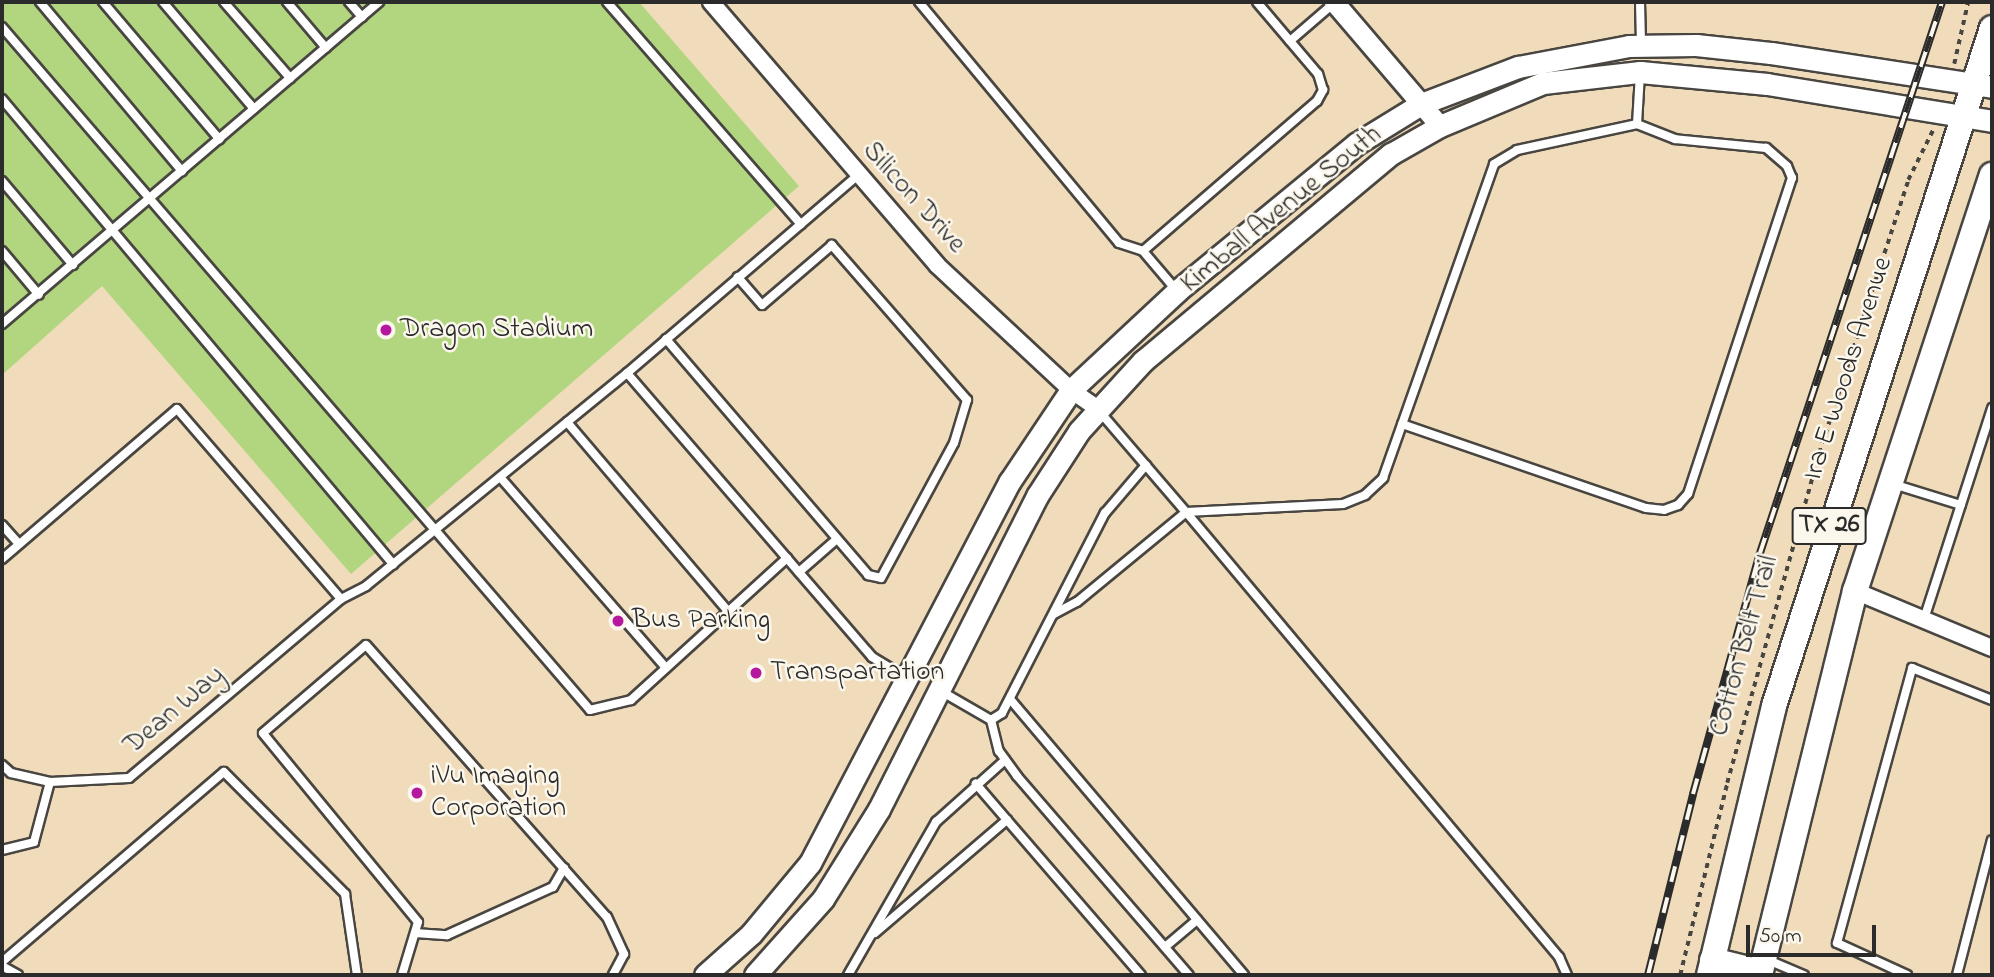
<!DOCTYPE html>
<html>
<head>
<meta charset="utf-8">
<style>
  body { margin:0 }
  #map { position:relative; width:1994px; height:977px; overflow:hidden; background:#f0dcbb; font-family:"Indie Flower",sans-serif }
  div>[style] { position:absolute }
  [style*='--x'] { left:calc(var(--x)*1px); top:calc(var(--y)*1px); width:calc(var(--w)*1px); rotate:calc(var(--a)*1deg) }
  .green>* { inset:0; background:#b2d67f }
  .path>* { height:3.5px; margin-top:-1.75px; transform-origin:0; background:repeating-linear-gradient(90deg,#494641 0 5px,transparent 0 10px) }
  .roads { filter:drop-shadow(2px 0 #494641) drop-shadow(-2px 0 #494641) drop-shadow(0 2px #494641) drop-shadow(0 -2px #494641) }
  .service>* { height:8px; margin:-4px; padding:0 4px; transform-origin:4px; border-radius:4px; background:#fff }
  .minor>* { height:16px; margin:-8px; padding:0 8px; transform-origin:8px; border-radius:8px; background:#fff }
  .tertiary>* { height:19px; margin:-9.5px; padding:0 9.5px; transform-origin:9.5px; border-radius:9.5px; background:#fff }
  .secondary>* { height:21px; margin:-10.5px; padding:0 10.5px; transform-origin:10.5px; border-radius:10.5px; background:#fff }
  .primary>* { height:24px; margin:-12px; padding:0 12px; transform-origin:12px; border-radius:12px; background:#fff }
  .rail>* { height:8px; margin-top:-4px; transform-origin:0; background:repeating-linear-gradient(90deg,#fbf7ec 0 16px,#2b2b2b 0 32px); box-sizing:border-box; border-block:2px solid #2b2b2b }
  .dots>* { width:19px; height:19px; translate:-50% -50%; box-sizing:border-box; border:4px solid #fbf7ec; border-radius:50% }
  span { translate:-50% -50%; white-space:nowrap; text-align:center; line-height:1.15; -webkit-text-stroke:5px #fbf7ec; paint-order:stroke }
  .shield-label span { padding:2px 5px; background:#fbf7ec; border:2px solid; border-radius:5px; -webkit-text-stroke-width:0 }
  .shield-label { font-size:26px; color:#2b2b2b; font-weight:700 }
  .street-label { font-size:28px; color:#2b2b2b }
  .poi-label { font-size:28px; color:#2b2b2b }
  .left { translate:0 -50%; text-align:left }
  .frame { position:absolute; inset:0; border:4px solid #2b2b2b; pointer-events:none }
  .scale { position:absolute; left:1746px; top:925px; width:130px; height:32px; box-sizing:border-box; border:4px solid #2b2b2b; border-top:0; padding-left:9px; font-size:21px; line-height:24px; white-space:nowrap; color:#2b2b2b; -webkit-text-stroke:5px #fbf7ec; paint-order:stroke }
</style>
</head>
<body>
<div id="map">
  <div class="green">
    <i style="clip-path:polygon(2px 2px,639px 2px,799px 186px,351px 574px,102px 286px,2px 375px)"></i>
  </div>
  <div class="path">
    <i style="--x:1954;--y:64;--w:64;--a:-77.3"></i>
    <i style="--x:1680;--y:975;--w:198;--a:-76.2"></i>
    <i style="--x:1727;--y:783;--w:343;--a:-74.4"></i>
    <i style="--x:1819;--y:453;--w:287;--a:-71.9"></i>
    <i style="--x:1908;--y:180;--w:58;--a:-63.4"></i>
  </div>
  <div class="roads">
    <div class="service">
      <i style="--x:40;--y:2;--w:221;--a:50"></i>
      <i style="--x:103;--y:2;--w:180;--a:49.7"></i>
      <i style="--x:163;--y:2;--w:140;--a:49.6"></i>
      <i style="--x:224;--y:2;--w:101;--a:49"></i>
      <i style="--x:287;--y:2;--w:60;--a:49.7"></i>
      <i style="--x:349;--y:2;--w:20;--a:49"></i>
      <i style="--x:607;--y:2;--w:295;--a:48.9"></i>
      <i style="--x:919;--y:2;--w:313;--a:50.3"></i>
      <i style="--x:1119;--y:243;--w:25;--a:18"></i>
      <i style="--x:1143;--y:251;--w:52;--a:49.6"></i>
      <i style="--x:1640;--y:2;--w:41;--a:88.6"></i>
      <i style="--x:2;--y:27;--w:901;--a:49.27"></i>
      <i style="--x:590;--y:710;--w:42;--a:-13.7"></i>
      <i style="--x:631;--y:700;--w:211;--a:-42.3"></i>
      <i style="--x:1290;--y:41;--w:57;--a:-40.7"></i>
      <i style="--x:2;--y:99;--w:608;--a:49.94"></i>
      <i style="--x:857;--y:176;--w:303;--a:139.4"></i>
      <i style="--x:627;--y:373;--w:375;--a:49.2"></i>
      <i style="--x:872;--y:657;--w:41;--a:31"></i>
      <i style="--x:2;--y:181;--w:110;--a:49.8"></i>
      <i style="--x:2;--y:251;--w:57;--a:49.9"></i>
      <i style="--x:1143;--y:251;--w:230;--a:-40.8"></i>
      <i style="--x:1317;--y:101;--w:13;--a:-61"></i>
      <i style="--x:1323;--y:90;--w:17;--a:-107"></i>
      <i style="--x:1318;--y:74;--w:94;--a:-130.3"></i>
      <i style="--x:2;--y:324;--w:496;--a:-40.5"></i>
      <i style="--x:666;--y:339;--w:311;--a:49.4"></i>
      <i style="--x:868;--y:575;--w:13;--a:13"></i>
      <i style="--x:881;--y:578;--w:153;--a:-61.6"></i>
      <i style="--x:954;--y:443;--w:45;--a:-73.2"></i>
      <i style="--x:967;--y:400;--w:206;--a:-131.1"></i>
      <i style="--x:832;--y:245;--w:92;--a:139.4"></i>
      <i style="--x:762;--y:305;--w:37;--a:-131"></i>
      <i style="--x:1099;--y:411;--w:133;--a:49.3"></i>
      <i style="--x:1186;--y:512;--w:157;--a:-2.9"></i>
      <i style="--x:1343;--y:504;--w:24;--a:-22"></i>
      <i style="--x:1365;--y:495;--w:25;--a:-43"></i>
      <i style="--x:1383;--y:478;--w:333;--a:-70.5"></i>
      <i style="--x:1494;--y:164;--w:27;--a:-31"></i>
      <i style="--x:1517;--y:150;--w:123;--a:-12.2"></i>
      <i style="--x:1637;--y:124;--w:50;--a:-86.6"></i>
      <i style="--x:567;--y:422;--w:248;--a:49.6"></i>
      <i style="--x:1402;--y:424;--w:258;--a:19"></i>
      <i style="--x:1646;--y:508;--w:18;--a:6"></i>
      <i style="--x:1664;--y:510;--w:15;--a:-20"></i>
      <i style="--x:1678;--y:505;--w:15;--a:-48"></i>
      <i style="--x:1688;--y:494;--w:333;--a:-71.8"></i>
      <i style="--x:1792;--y:178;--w:13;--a:-113"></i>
      <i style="--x:1787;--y:166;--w:28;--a:-139"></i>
      <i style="--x:1766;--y:148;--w:91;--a:-174.4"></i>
      <i style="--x:1675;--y:139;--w:41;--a:-158.5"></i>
      <i style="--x:500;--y:477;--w:253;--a:49"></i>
      <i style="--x:1893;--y:484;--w:71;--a:17.2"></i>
      <i style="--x:2;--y:525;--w:25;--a:48"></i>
      <i style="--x:2;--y:559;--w:230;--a:-40.6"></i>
      <i style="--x:177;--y:409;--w:251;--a:49.2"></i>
      <i style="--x:341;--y:599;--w:277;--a:139.8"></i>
      <i style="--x:129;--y:778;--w:79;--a:177.1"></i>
      <i style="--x:50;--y:782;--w:40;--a:-167"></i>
      <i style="--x:11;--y:773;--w:12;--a:-138"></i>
      <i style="--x:799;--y:572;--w:50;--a:-41"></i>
      <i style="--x:341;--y:599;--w:28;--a:-27"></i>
      <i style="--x:366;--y:586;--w:337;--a:-39.2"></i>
      <i style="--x:1054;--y:614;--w:26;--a:-28"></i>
      <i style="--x:1077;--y:602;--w:141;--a:-39.5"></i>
      <i style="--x:1186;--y:512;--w:581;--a:50.03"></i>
      <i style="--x:1559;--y:957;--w:20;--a:66"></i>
      <i style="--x:1924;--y:619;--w:222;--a:-72.1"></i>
      <i style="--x:939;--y:690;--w:60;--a:30"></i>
      <i style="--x:991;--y:720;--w:13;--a:-32"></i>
      <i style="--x:1002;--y:713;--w:225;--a:-62.8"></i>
      <i style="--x:1105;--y:513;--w:63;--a:-49.5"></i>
      <i style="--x:1010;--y:699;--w:362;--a:49.7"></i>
      <i style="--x:991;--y:720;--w:32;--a:76"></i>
      <i style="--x:999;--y:751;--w:31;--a:54"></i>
      <i style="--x:1017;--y:776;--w:263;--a:49.2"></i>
      <i style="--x:1007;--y:820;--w:205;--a:49.2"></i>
      <i style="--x:2;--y:850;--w:33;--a:-14"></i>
      <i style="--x:34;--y:842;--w:62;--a:-75.1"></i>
      <i style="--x:415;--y:933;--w:32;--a:4"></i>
      <i style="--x:447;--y:935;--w:116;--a:-24.4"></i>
      <i style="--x:553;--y:887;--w:22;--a:-60"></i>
      <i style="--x:875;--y:933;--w:174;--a:-40.6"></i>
      <i style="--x:1007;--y:820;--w:48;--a:-130.7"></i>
      <i style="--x:1165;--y:947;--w:42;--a:-40.2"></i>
      <i style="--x:1768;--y:960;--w:39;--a:23"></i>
      <i style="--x:2;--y:962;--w:292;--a:-40.6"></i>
      <i style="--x:224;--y:772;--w:172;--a:45.2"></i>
      <i style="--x:345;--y:894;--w:82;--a:81.6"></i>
      <i style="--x:2;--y:966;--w:18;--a:29"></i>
      <i style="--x:402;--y:975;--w:55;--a:-73.2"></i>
      <i style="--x:418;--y:922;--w:244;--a:-129.4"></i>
      <i style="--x:263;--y:733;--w:135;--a:-40.5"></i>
      <i style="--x:366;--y:645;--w:363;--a:48.5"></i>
      <i style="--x:607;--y:917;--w:41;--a:65.3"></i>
      <i style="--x:624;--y:954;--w:24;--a:118"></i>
      <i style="--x:848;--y:975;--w:177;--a:-60.1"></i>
      <i style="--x:936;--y:822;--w:93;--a:-41.9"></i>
      <i style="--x:1907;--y:975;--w:77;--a:-155.4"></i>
      <i style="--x:1837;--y:943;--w:285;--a:-74.7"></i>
      <i style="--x:1912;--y:668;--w:86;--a:21.8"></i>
      <i style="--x:1957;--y:975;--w:139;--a:-75.5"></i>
    </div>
    <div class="minor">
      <i style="--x:711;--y:2;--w:347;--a:49.3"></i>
      <i style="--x:937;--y:265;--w:183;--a:43"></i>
      <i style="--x:1071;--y:390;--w:32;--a:35"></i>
      <i style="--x:1855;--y:591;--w:148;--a:22.6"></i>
    </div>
    <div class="tertiary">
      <i style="--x:1334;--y:2;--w:163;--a:49.5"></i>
    </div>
    <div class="secondary">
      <i style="--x:705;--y:975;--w:62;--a:-41.7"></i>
      <i style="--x:751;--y:934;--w:92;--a:-50.3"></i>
      <i style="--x:810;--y:863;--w:431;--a:-62.4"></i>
      <i style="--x:1010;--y:481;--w:110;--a:-56.2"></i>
      <i style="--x:1071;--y:390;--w:145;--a:-43"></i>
      <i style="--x:1177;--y:291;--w:232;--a:-39.4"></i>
      <i style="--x:1356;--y:144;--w:76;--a:-31.6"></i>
      <i style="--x:1421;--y:104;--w:104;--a:-20.9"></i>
      <i style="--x:1518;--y:67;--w:113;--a:-10.7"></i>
      <i style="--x:1629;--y:46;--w:67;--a:-0.9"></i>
      <i style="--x:1696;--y:45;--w:75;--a:6.1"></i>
      <i style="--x:1771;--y:53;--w:224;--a:8.7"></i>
      <i style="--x:755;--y:975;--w:102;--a:-48.2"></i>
      <i style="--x:823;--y:899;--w:106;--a:-58.1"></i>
      <i style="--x:879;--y:809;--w:351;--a:-63.2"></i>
      <i style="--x:1037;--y:496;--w:77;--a:-57.1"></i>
      <i style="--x:1079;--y:431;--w:95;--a:-47.6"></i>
      <i style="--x:1143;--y:361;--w:323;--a:-39.9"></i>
      <i style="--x:1391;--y:154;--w:56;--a:-29.7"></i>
      <i style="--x:1440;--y:126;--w:112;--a:-22.7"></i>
      <i style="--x:1543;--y:83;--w:98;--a:-6.5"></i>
      <i style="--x:1640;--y:72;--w:128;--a:5.4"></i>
      <i style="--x:1767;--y:84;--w:228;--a:9.3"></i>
    </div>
    <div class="primary">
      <i style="--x:1712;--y:960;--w:50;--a:13.8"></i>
      <i style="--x:1709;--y:975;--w:277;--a:-76.4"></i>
      <i style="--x:1774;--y:706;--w:712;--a:-72.18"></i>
      <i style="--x:1760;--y:975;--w:396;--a:-76.1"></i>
      <i style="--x:1855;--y:591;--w:438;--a:-71.8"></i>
    </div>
  </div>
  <div class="rail">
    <i style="--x:1648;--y:975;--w:187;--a:-76"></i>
    <i style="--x:1693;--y:794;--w:250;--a:-74.5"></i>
    <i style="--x:1760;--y:553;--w:580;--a:-71.72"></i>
  </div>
  <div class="dots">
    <i style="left:386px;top:330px;background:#b5179e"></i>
    <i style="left:618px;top:621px;background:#b5179e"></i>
    <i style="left:756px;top:673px;background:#b5179e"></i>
    <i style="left:417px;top:793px;background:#b5179e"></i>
  </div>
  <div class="shield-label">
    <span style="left:1829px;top:526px">TX 26</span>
  </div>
  <div class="street-label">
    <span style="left:913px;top:198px;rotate:48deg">Silicon Drive</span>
    <span style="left:1282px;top:210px;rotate:-39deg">Kimball Avenue South</span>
    <span style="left:1849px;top:369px;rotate:-72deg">Ira E Woods Avenue</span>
    <span style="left:1745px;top:646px;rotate:-74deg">Cotton Belt Trail</span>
    <span style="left:175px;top:711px;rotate:-40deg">Dean Way</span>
  </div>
  <div class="poi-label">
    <span class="left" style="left:400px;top:330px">Dragon Stadium</span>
    <span class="left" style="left:632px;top:621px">Bus Parking</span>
    <span class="left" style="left:770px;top:673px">Transpartation</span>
    <span class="left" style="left:431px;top:793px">iVu Imaging<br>Corporation</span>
  </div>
  <div class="frame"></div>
  <div class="scale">50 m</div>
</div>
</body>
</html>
